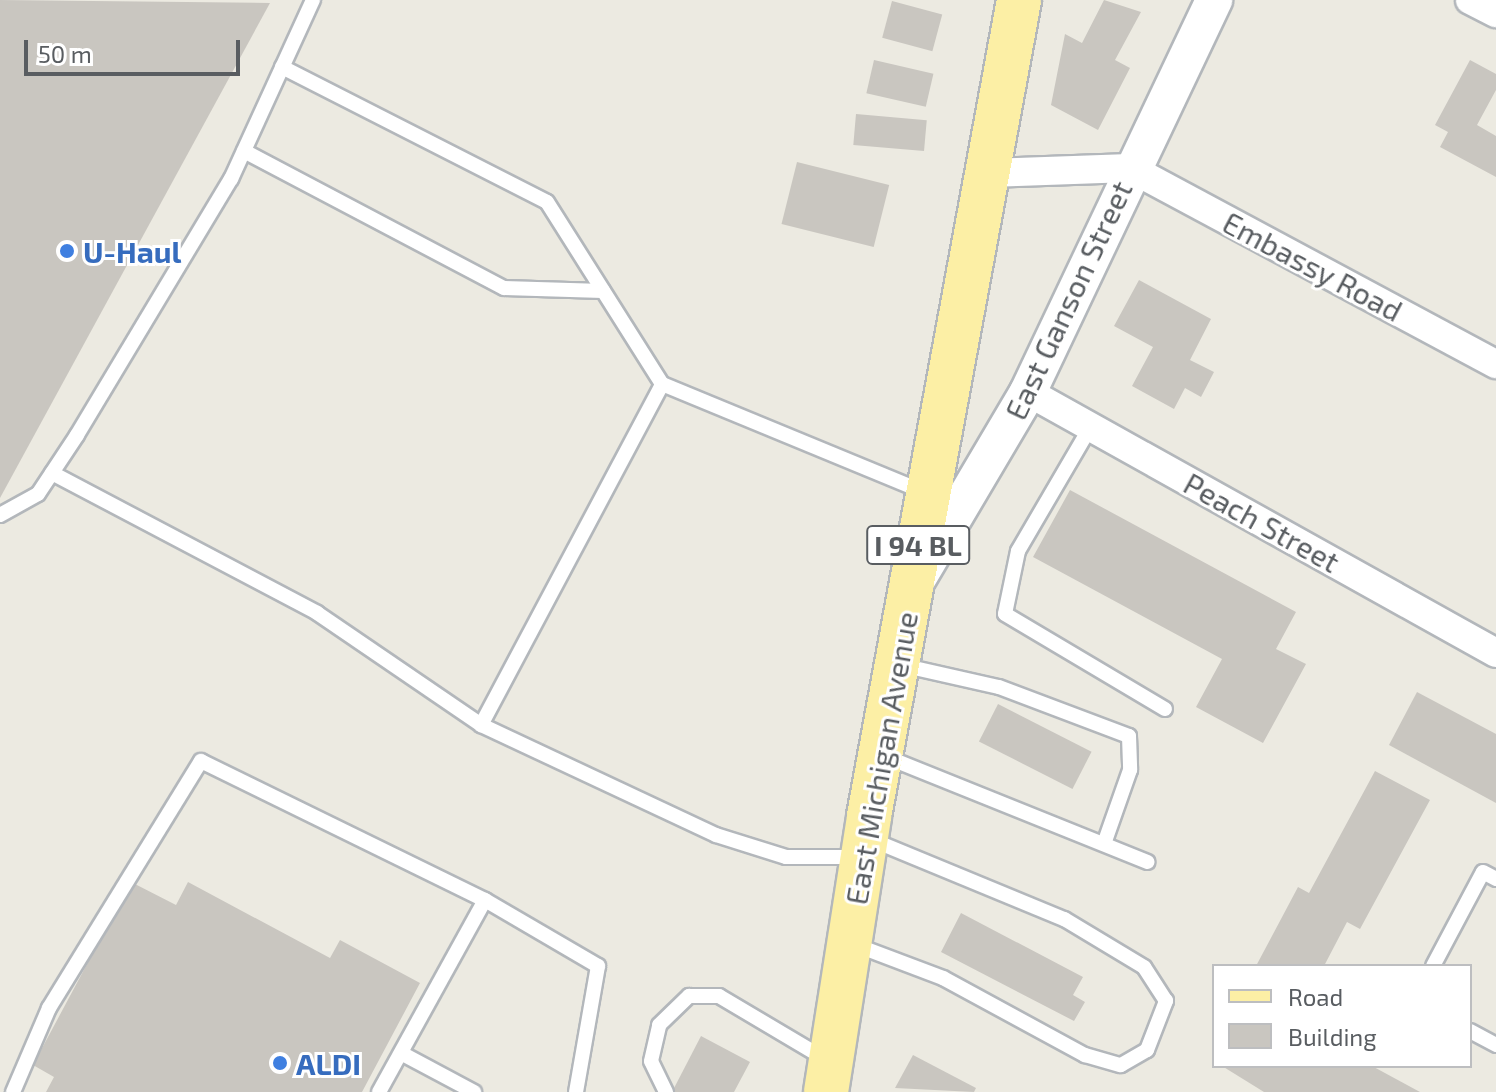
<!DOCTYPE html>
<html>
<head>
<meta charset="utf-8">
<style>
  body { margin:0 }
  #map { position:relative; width:1496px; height:1092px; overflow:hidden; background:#eceae1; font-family:"Exo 2",sans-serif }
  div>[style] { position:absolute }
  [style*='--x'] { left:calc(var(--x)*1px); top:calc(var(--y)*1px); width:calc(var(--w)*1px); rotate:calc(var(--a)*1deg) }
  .building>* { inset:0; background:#c9c6c0; transform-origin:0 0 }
  .roads { filter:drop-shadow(2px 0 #b3b7bb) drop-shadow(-2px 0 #b3b7bb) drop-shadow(0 2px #b3b7bb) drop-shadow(0 -2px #b3b7bb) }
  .service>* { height:14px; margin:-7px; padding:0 7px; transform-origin:7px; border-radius:7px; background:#fff }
  .minor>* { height:28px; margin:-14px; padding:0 14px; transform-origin:14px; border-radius:14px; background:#fff }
  .tertiary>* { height:36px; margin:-18px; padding:0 18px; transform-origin:18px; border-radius:18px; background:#fff }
  .primary>* { height:44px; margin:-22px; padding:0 22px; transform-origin:22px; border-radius:22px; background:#fcefa5 }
  .dots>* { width:22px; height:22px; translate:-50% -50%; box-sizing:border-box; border:4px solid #fff; border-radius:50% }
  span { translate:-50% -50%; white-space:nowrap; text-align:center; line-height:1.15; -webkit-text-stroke:6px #fff; paint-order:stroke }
  .shield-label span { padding:2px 6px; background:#fff; border:2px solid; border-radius:6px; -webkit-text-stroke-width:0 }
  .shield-label { font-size:28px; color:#595d61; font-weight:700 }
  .shop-label { font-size:30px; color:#366cbe; font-weight:700 }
  .left { translate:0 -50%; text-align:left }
  .street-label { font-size:30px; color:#595d61 }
  .legend { position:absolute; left:1212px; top:964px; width:260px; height:104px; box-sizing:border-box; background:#fff; border:2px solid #bdbec0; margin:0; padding:10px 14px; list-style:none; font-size:24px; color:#595d61 }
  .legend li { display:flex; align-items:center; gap:16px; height:40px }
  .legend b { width:40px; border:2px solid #bdbec0 }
  .scale { position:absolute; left:24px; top:40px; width:216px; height:36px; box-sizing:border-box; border:4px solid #595d61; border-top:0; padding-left:10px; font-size:24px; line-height:28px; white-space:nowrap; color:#595d61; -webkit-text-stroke:6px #fff; paint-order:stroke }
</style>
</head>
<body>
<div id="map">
  <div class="building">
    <i style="clip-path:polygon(0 0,270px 3px,0 498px)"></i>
    <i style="clip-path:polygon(1104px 0,1141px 12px,1115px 60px,1130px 68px,1098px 130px,1051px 105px,1065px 34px,1082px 43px)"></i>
    <i style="left:892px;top:1px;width:52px;height:38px;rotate:15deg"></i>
    <i style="left:874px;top:60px;width:61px;height:34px;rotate:13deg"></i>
    <i style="clip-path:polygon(1470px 60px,1496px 74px,1496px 90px,1477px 125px,1496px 136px,1496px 177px,1440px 147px,1448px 132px,1435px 125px)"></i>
    <i style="left:856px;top:114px;width:71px;height:31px;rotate:5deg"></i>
    <i style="left:797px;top:162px;width:95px;height:64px;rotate:14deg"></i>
    <i style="clip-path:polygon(1139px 280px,1211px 319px,1190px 360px,1214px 372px,1201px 397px,1185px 388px,1174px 409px,1132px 386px,1153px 347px,1114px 326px)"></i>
    <i style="clip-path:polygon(1070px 490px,1296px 612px,1276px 649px,1306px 664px,1263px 743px,1196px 707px,1222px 659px,1033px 557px)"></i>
    <i style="clip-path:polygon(1417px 692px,1496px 734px,1496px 803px,1389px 745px)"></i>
    <i style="left:998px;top:704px;width:105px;height:42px;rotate:27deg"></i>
    <i style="clip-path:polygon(1375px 771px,1430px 800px,1360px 929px,1347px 922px,1324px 966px,1256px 966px,1298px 887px,1309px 893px)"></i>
    <i style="clip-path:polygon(131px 882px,176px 905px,188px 882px,330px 958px,340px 940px,420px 983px,362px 1092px,46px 1092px,54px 1077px,33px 1065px)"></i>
    <i style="clip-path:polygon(961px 913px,1083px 977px,1073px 995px,1085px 1002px,1074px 1021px,941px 952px)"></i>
    <i style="clip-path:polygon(701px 1036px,750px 1062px,734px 1092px,672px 1092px)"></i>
    <i style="clip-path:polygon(913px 1055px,976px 1088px,974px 1092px,895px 1088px)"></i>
    <i style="clip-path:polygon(1222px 1066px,1372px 1066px,1420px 1092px,1264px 1092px)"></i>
  </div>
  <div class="roads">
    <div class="service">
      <i style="--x:282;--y:67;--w:297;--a:27"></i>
      <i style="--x:547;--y:202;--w:215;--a:57.7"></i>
      <i style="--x:244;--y:151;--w:294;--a:27.8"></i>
      <i style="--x:504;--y:288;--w:99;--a:1.7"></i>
      <i style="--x:1091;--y:426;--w:145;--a:120.3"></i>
      <i style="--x:1018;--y:551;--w:64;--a:101.7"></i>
      <i style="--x:1005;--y:614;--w:186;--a:30.7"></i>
      <i style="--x:52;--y:473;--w:300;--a:27.8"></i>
      <i style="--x:317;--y:613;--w:199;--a:34.3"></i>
      <i style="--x:0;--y:515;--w:43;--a:-28.9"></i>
      <i style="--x:38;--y:494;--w:71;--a:-56.5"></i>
      <i style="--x:77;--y:435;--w:299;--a:-59"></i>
      <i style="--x:231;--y:179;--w:197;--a:-65.4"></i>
      <i style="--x:901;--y:665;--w:100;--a:12.7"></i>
      <i style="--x:999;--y:687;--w:139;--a:20.7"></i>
      <i style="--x:1129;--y:736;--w:34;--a:88"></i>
      <i style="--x:1130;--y:770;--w:78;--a:109.4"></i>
      <i style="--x:884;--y:756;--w:284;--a:21.9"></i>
      <i style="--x:856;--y:857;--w:70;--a:180"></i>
      <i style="--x:786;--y:857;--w:73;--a:-162.6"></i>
      <i style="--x:716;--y:835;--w:259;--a:-154.9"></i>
      <i style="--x:481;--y:725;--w:386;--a:-62"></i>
      <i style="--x:662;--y:384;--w:283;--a:22.4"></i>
      <i style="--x:853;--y:944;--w:96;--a:20.7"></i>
      <i style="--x:943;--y:978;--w:162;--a:28.5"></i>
      <i style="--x:1085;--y:1055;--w:37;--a:16"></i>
      <i style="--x:1121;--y:1065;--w:30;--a:-30"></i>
      <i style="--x:1147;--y:1050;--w:53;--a:-68.8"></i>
      <i style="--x:1166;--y:1001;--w:40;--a:-122.9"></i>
      <i style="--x:1144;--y:967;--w:93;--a:-149"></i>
      <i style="--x:1064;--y:919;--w:208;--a:-157.6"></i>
      <i style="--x:1433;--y:966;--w:106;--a:-62"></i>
      <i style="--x:1483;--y:872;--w:15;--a:28"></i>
      <i style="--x:1470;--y:1031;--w:30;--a:28"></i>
      <i style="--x:401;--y:1053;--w:83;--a:28.1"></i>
      <i style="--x:13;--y:1092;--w:91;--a:-66.8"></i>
      <i style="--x:49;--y:1008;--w:290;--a:-58.4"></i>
      <i style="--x:201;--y:761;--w:316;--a:26.1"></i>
      <i style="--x:485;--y:900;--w:131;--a:30.3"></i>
      <i style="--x:598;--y:966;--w:128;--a:99.9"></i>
      <i style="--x:379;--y:1092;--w:219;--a:-61.1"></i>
      <i style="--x:666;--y:1092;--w:34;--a:-116"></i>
      <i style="--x:651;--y:1061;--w:37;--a:-77"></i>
      <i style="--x:659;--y:1025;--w:42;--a:-44"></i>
      <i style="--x:689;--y:996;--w:30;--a:0"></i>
      <i style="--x:719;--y:996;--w:126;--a:30.7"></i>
    </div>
    <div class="minor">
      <i style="--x:1470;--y:0;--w:29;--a:27"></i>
      <i style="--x:989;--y:173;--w:141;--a:-2"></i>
      <i style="--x:1130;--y:168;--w:415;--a:28.2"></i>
      <i style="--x:1028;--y:392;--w:536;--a:29.15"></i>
    </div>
    <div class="tertiary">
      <i style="--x:918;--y:578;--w:216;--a:-59.4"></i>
      <i style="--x:1028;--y:392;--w:434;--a:-64.6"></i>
    </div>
    <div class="primary">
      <i style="--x:826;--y:1092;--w:279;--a:-81.1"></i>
      <i style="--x:869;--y:816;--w:830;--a:-79.58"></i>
    </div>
  </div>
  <div class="dots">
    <i style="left:67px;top:251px;background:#3f7fe0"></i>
    <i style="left:280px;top:1063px;background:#3f7fe0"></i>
  </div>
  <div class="shield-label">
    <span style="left:918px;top:545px">I 94 BL</span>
  </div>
  <div class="shop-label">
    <span class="left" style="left:83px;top:251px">U-Haul</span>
    <span class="left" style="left:296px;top:1063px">ALDI</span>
  </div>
  <div class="street-label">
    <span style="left:1313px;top:266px;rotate:28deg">Embassy Road</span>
    <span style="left:1068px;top:300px;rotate:-65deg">East Ganson Street</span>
    <span style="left:1262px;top:522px;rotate:29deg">Peach Street</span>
    <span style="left:881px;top:758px;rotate:-80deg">East Michigan Avenue</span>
  </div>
  <ul class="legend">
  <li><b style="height:10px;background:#fcefa5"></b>Road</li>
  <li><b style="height:22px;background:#c9c6c0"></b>Building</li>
  </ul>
  <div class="scale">50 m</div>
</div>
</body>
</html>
